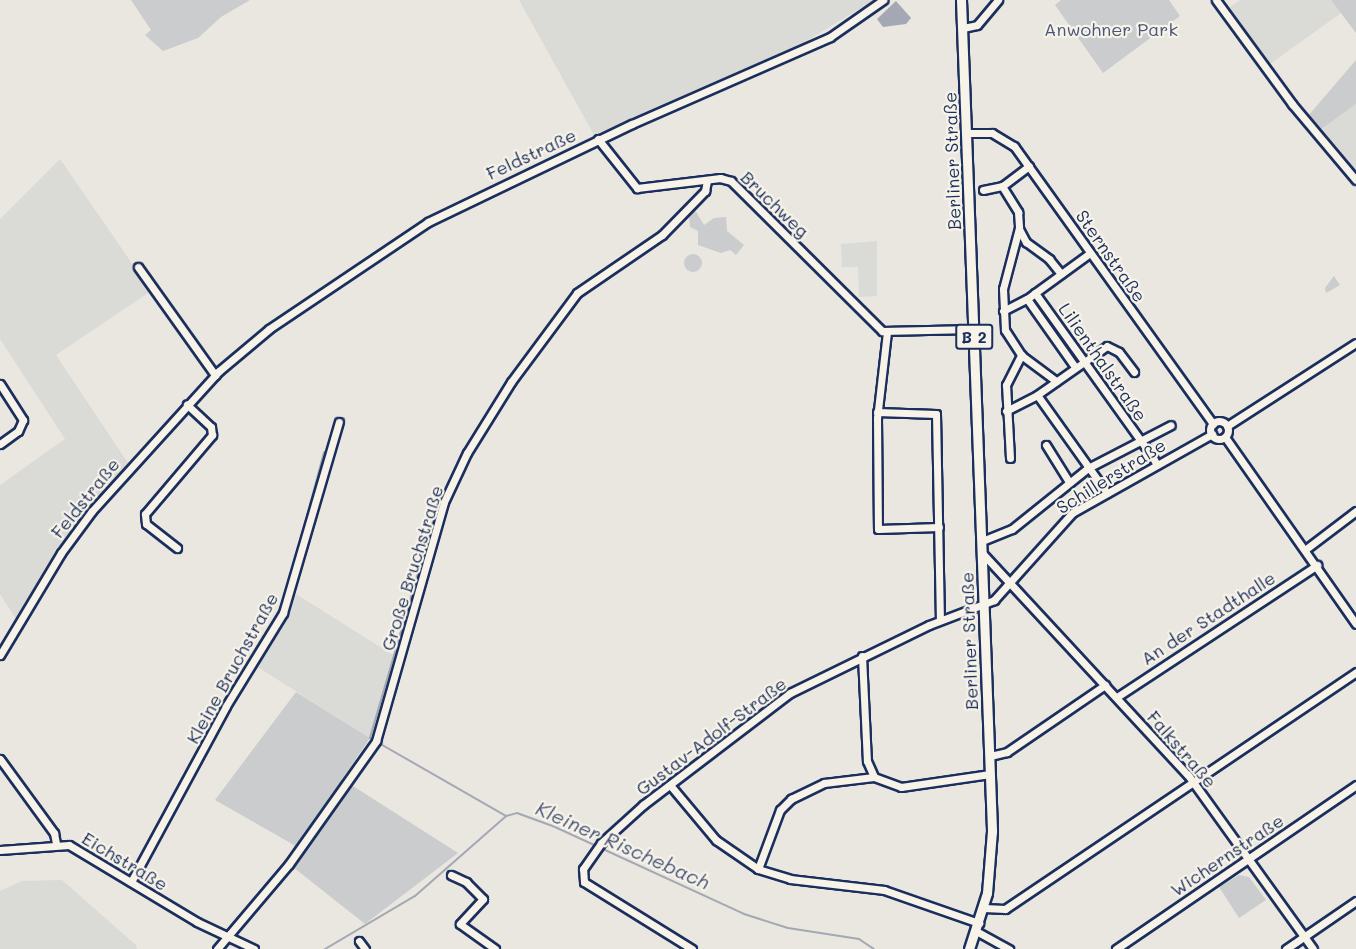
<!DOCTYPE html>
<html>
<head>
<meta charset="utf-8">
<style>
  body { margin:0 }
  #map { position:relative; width:1356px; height:949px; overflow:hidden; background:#eae7e0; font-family:Mali,sans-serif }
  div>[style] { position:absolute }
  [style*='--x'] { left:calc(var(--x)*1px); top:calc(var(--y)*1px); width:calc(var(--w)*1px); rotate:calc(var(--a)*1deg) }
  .built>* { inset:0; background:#dadad6 }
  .green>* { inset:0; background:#cbcccd }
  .round { border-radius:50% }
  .water>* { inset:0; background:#a3a8b4 }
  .stream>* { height:2px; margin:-1px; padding:0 1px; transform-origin:1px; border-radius:1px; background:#a3a8b4 }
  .roads { filter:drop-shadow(2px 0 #1b2f5e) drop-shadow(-2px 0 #1b2f5e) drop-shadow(0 2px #1b2f5e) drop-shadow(0 -2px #1b2f5e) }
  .minor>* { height:7px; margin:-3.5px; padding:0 3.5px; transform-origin:3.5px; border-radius:3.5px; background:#f7f3e8 }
  .minor>.ring { margin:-3.5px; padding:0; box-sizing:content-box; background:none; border:7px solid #f7f3e8; border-radius:50% }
  .major>* { height:9px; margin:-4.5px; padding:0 4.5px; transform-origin:4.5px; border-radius:4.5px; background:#f7f3e8 }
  span { translate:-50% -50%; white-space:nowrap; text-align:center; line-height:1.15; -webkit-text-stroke:4.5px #f7f3e8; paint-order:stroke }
  .shield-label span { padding:2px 4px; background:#f7f3e8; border:2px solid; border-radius:4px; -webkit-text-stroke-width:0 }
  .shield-label { font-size:16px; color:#1b2f5e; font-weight:700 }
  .park-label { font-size:18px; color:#47567a }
  .street-label { font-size:18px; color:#1b2f5e }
  .water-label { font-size:20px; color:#445378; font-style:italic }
</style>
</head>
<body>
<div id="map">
  <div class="built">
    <i style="clip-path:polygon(519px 0,874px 0,793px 49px,594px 135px)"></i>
    <i style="clip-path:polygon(1240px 0,1331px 0,1341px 13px,1270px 64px,1229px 8px)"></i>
    <i style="clip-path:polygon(1356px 104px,1356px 171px,1320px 130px)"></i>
    <i style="clip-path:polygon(60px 159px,151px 291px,56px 355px,128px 463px,57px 548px,16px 619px,0 594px,0 485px,65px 439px,0 339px,0 219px)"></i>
    <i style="clip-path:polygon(877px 241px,877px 296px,859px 297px,858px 267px,842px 267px,841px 244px)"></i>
    <i style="clip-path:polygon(296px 594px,393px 655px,370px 738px,256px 666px)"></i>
    <i style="clip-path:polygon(62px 880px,136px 945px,137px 949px,0 949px,0 891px,22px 881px)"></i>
  </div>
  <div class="green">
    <i style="clip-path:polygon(131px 0,250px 0,221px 17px,198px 38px,163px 51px,145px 35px,151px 30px)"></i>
    <i style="clip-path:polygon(1061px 0,1169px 0,1180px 16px,1103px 73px,1055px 5px)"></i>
    <i style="clip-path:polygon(1331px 0,1356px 0,1356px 33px)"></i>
    <i style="clip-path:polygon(1356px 60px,1356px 104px,1320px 130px,1308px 116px)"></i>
    <i style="clip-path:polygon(695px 210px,704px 225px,714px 218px,726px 217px,727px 231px,744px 245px,736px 255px,730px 250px,721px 253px,698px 245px,698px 231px,690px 227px,689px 216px)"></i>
    <i class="round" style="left:684px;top:254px;width:18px;height:18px"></i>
    <i style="clip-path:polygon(1334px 276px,1340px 285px,1326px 293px,1325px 288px)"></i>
    <i style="clip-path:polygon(978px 625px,980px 625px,983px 716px,982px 716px)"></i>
    <i style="clip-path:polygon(296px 692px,370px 738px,342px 779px,458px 853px,365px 924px,293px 867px,294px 845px,215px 800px)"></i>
    <i style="clip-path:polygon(1239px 875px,1249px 877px,1266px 900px,1239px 918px,1219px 887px)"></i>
  </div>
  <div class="water">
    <i style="clip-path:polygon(896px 1px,911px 18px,906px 24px,883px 27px,877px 19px)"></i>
  </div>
  <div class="stream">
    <i style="--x:433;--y:521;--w:226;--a:106.2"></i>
    <i style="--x:370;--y:738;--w:157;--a:29.8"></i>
    <i style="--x:293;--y:568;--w:120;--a:-75"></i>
    <i style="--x:277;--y:616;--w:33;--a:-70"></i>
    <i style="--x:325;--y:949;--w:104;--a:-30.5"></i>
    <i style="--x:415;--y:896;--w:121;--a:-41.3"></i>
    <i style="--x:506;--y:816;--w:11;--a:-15"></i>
    <i style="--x:517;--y:813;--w:40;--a:20.2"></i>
    <i style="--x:555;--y:827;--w:208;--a:24.7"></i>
    <i style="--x:744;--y:914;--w:46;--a:17.7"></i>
    <i style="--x:788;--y:928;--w:72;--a:8.8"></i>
    <i style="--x:859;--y:939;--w:18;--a:34"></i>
  </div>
  <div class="roads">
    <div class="minor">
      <i style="--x:1216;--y:0;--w:129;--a:53.8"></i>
      <i style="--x:1292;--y:104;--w:99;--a:49.9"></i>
      <i style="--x:963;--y:28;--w:14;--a:-12"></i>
      <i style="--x:977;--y:25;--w:33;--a:-50"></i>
      <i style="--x:968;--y:133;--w:24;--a:0"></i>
      <i style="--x:992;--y:133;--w:26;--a:31"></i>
      <i style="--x:1014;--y:146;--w:342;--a:54.4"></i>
      <i style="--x:598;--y:139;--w:63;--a:51.5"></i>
      <i style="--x:637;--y:188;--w:84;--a:-6.9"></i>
      <i style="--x:720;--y:178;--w:11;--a:15"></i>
      <i style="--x:731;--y:181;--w:213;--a:44.8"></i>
      <i style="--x:882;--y:331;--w:92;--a:-1.2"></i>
      <i style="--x:1029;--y:166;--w:34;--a:143"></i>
      <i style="--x:1002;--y:186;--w:31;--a:58"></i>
      <i style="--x:1018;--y:212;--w:16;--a:86"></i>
      <i style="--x:1019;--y:228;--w:63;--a:104.7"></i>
      <i style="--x:1003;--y:289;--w:41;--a:87.2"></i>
      <i style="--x:1005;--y:330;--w:30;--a:57"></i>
      <i style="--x:1021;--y:355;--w:44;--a:36.6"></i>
      <i style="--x:983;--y:190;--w:19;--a:-12"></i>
      <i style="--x:1019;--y:229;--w:15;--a:62"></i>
      <i style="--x:1026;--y:242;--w:29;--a:36"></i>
      <i style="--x:1049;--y:259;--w:19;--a:51"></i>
      <i style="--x:1090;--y:253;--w:68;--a:144"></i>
      <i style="--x:1035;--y:293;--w:191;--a:54.4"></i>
      <i style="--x:138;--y:267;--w:133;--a:54.5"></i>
      <i style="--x:1035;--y:293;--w:10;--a:143"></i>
      <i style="--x:1027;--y:299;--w:83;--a:54.8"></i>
      <i style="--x:1003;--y:311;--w:27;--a:-27"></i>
      <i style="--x:887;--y:332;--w:87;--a:96.6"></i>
      <i style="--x:877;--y:418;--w:111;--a:89.5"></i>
      <i style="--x:878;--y:529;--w:61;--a:-1.9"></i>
      <i style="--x:0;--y:384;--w:43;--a:57.4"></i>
      <i style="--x:23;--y:420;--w:12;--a:114"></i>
      <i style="--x:18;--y:431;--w:22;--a:144"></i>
      <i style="--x:1006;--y:411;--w:35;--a:-27"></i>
      <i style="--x:877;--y:412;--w:59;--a:1.9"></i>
      <i style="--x:936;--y:414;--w:206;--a:88.9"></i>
      <i class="ring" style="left:1210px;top:421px;width:11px;height:11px"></i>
      <i style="--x:1227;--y:426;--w:153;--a:-32.8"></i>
      <i style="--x:1225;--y:437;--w:228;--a:55"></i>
      <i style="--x:1046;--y:445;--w:44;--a:58.1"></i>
      <i style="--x:1152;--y:456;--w:10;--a:61"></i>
      <i style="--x:1010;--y:458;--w:73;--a:-93.1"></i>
      <i style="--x:1006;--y:385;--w:34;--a:-63"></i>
      <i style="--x:1107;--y:493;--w:120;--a:-125.5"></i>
      <i style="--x:1037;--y:395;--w:85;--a:-35"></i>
      <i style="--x:1107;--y:346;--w:13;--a:27"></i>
      <i style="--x:1119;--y:352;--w:25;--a:53"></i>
      <i style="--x:982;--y:541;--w:32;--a:-22"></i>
      <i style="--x:1012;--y:529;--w:97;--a:-38.8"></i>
      <i style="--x:1088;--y:468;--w:93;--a:-27.4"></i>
      <i style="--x:177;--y:548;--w:39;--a:-142"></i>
      <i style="--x:146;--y:524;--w:10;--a:-96"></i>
      <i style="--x:145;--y:514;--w:104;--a:-49.7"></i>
      <i style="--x:212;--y:435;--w:8;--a:-97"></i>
      <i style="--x:211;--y:427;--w:33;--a:-137"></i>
      <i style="--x:1306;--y:549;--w:63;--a:-37.2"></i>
      <i style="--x:983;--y:554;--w:301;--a:47.2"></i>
      <i style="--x:1188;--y:775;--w:214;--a:54.3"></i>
      <i style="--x:0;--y:655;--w:119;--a:-59.1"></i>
      <i style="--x:61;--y:553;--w:52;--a:-53.6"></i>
      <i style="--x:92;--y:511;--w:189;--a:-47.8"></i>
      <i style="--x:219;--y:371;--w:65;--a:-40"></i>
      <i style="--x:269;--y:329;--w:192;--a:-33.9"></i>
      <i style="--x:428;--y:222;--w:226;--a:-25.7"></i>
      <i style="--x:632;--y:124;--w:216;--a:-23.7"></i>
      <i style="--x:830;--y:37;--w:65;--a:-34.9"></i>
      <i style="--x:862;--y:656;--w:105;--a:87.3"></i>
      <i style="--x:867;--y:761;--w:17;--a:66"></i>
      <i style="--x:874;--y:777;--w:29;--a:20"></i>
      <i style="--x:901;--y:787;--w:90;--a:-8.3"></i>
      <i style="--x:1117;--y:697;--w:240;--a:-33.4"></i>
      <i style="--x:990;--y:756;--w:17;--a:-13"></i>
      <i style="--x:1007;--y:752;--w:119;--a:-34.4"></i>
      <i style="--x:0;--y:759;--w:92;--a:53.9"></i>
      <i style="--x:54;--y:833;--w:10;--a:79"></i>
      <i style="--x:670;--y:785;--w:72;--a:50.1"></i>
      <i style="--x:716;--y:840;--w:51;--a:34.6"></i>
      <i style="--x:758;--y:869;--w:34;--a:17"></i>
      <i style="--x:790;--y:879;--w:95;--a:6.7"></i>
      <i style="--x:884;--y:890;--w:101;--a:19.2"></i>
      <i style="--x:0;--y:850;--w:69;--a:-4.1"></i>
      <i style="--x:69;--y:845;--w:149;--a:31"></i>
      <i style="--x:197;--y:922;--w:63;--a:25.3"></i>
      <i style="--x:758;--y:869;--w:63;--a:-69.6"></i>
      <i style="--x:780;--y:810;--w:16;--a:-45"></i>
      <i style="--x:791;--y:799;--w:37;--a:-26"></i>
      <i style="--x:824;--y:783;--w:50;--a:-6.8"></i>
      <i style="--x:451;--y:875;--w:17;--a:25"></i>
      <i style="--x:466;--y:882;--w:24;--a:45"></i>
      <i style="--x:483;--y:899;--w:34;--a:133"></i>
      <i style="--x:460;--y:924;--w:43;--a:35.5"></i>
      <i style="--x:131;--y:882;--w:200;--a:-61.6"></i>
      <i style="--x:226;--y:706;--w:109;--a:-58.5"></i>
      <i style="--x:283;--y:613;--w:199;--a:-73.7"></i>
      <i style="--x:984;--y:908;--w:21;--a:3"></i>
      <i style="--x:1005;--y:909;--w:424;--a:-34"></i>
      <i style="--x:976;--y:931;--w:38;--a:29"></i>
      <i style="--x:359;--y:941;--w:10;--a:53"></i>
      <i style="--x:217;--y:949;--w:111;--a:-49.7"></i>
      <i style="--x:289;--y:864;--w:151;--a:-54.7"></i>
      <i style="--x:376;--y:741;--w:248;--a:-74.1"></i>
      <i style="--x:444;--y:502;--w:54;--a:-64.9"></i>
      <i style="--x:467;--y:453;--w:84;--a:-58.2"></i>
      <i style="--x:511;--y:382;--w:111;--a:-53.4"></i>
      <i style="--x:577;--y:293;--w:103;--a:-34.3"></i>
      <i style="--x:662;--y:235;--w:62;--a:-45.7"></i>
      <i style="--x:705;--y:191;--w:10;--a:-79"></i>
      <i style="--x:692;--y:949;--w:127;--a:-148.2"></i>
      <i style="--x:584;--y:882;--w:13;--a:-94"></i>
      <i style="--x:583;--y:869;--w:32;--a:-55"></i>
      <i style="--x:601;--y:843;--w:57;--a:-42.1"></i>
      <i style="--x:643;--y:805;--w:185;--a:-37.3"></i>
      <i style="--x:790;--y:693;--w:155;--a:-26.1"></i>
      <i style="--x:929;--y:625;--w:70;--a:-21"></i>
      <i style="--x:994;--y:600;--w:117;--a:-48.1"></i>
      <i style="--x:1072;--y:513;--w:161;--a:-29.4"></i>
      <i style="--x:1116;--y:949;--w:291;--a:-34.3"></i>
      <i style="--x:1286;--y:949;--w:85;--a:-34.4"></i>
    </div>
    <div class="major">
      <i style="--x:961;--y:0;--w:832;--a:87.86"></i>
      <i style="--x:992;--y:831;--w:62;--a:94.6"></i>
      <i style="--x:987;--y:893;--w:59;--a:107.8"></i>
    </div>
  </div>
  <div class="shield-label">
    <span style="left:974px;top:337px">B 2</span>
  </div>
  <div class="park-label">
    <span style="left:1111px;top:29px">Anwohner Park</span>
  </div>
  <div class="street-label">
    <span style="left:531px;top:154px;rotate:-25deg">Feldstraße</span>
    <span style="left:952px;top:161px;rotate:-92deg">Berliner Straße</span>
    <span style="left:775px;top:204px;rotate:44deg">Bruchweg</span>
    <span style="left:1111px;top:256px;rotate:55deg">Sternstraße</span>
    <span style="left:1103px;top:362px;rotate:55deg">Lilienthalstraße</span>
    <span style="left:1111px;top:476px;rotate:-32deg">Schillerstraße</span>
    <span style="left:85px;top:498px;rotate:-51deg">Feldstraße</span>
    <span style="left:412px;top:568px;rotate:-73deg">Große Bruchstraße</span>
    <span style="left:1208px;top:618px;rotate:-33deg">An der Stadthalle</span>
    <span style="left:969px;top:641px;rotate:-92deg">Berliner Straße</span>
    <span style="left:232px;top:668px;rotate:-61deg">Kleine Bruchstraße</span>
    <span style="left:711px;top:736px;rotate:-37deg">Gustav-Adolf-Straße</span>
    <span style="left:1182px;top:749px;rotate:49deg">Falkstraße</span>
    <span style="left:1227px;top:855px;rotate:-34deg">Wichernstraße</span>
    <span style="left:125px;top:861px;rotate:31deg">Eichstraße</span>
  </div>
  <div class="water-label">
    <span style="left:623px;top:845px;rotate:24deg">Kleiner Rischebach</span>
  </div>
</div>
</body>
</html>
